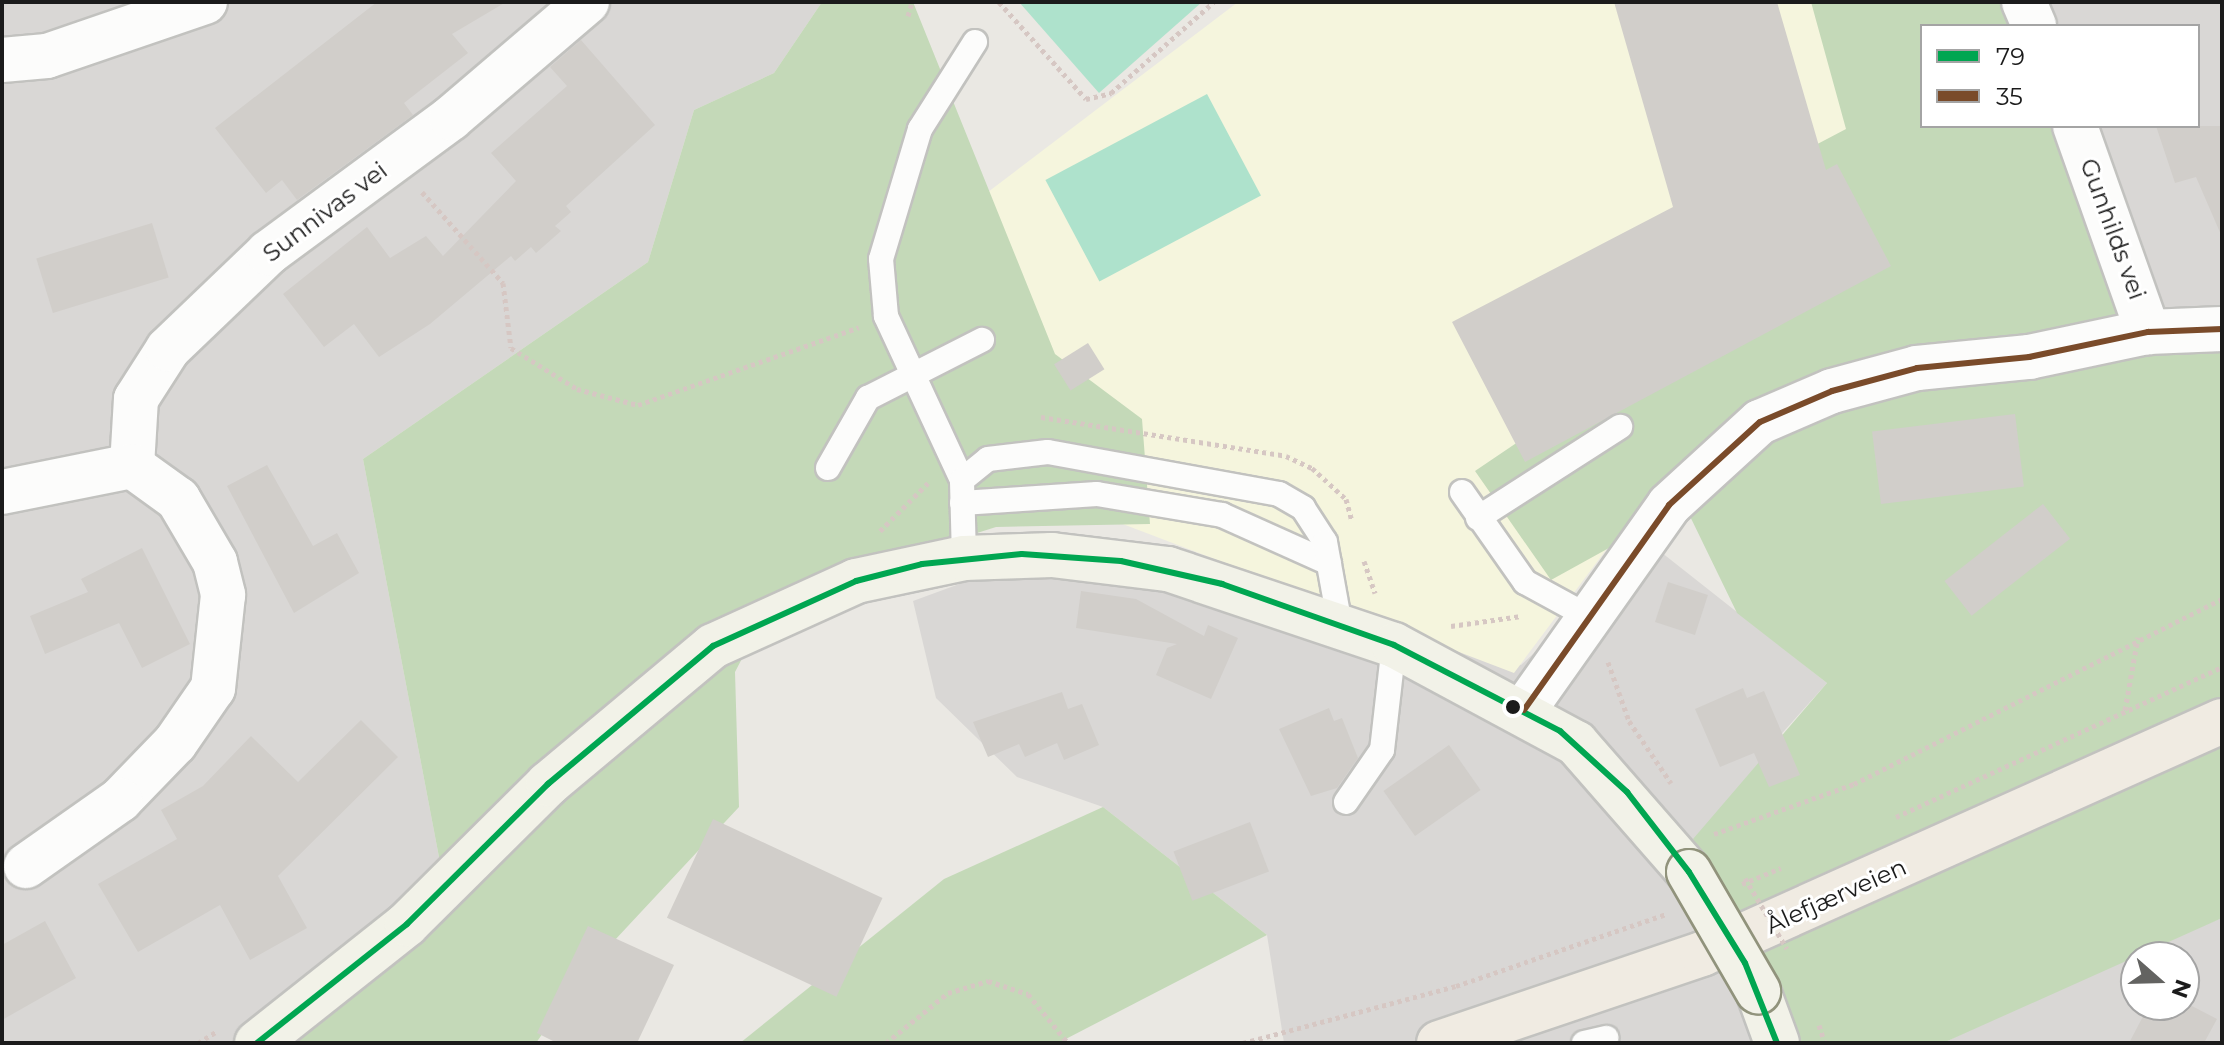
<!DOCTYPE html>
<html>
<head>
<meta charset="utf-8">
<style>
  body { margin:0 }
  #map { position:relative; width:2224px; height:1045px; overflow:hidden; background:#eae8e3; font-family:Montserrat,sans-serif }
  div>[style] { position:absolute }
  [style*='--x'] { left:calc(var(--x)*1px); top:calc(var(--y)*1px); width:calc(var(--w)*1px); rotate:calc(var(--a)*1deg) }
  .residential>* { inset:0; background:#d9d7d5 }
  .education>* { inset:0; background:#f5f5dd }
  .forest>* { inset:0; background:#c4d9b8 }
  .pitch>* { inset:0; background:#aee2cc; transform-origin:0 0 }
  .building>* { inset:0; background:#d1ceca; transform-origin:0 0 }
  .path>* { height:5px; margin-top:-2.5px; transform-origin:0; background:repeating-linear-gradient(90deg,#d6c7c3 0 4px,transparent 0 8px) }
  .roads { filter:drop-shadow(2px 0 #c2c2bf) drop-shadow(-2px 0 #c2c2bf) drop-shadow(0 2px #c2c2bf) drop-shadow(0 -2px #c2c2bf) }
  .lane>* { height:24px; margin:-12px; padding:0 12px; transform-origin:12px; border-radius:12px; background:#fcfcfb }
  .street>* { height:44px; margin:-22px; padding:0 22px; transform-origin:22px; border-radius:22px; background:#fcfcfb }
  .secondary>* { height:44px; margin:-22px; padding:0 22px; transform-origin:22px; border-radius:22px; background:#f2f2e8 }
  .primary>* { height:44px; margin:-22px; padding:0 22px; transform-origin:22px; border-radius:22px; background:#f0ebe2 }
  .path-bridge>* { height:5px; margin-top:-2.5px; transform-origin:0; background:repeating-linear-gradient(90deg,#d6c7c3 0 4px,transparent 0 8px) }
  .bridges { filter:drop-shadow(2px 0 #91937c) drop-shadow(-2px 0 #91937c) drop-shadow(0 2px #91937c) drop-shadow(0 -2px #91937c) }
  .secondary-bridge>* { height:44px; margin:-22px; padding:0 22px; transform-origin:22px; border-radius:22px; background:#f2f2e8 }
  .bus-1>* { height:6px; margin:-3px; padding:0 3px; transform-origin:3px; border-radius:3px; background:#00a651 }
  .bus-2>* { height:6px; margin:-3px; padding:0 3px; transform-origin:3px; border-radius:3px; background:#7a4b2a }
  .dots>* { width:22px; height:22px; translate:-50% -50%; box-sizing:border-box; border:4px solid #fff; border-radius:50% }
  span { translate:-50% -50%; white-space:nowrap; text-align:center; line-height:1.15; -webkit-text-stroke:6px #fff; paint-order:stroke }
  .street-label { font-size:24px; color:#1b1b1b }
  .frame { position:absolute; inset:0; border:4px solid #1b1b1b; pointer-events:none }
  .legend { position:absolute; left:1920px; top:24px; width:280px; height:104px; box-sizing:border-box; background:#fff; border:2px solid #a4a4a4; margin:0; padding:10px 14px; list-style:none; font-size:24px; color:#1b1b1b }
  .legend li { display:flex; align-items:center; gap:16px; height:40px }
  .legend b { width:40px; border:2px solid #a4a4a4 }
  .north { position:absolute; left:2120px; top:941px; width:80px; height:80px; box-sizing:border-box; background:#fff; border:2px solid #a4a4a4; border-radius:50%; rotate:110deg; font-size:22px; font-weight:700; line-height:32px; text-align:center; color:#1b1b1b }
  .north::after { content:''; display:block; margin:auto; width:28px; height:36px; background:#636361; clip-path:polygon(50% 0,100% 100%,50% 72%,0 100%) }
</style>
</head>
<body>
<div id="map">
  <div class="residential">
    <i style="clip-path:polygon(2px 2px,822px 2px,774px 73px,694px 110px,648px 262px,363px 459px,443px 878px,263px 1043px,2px 1043px)"></i>
    <i style="clip-path:polygon(2019px 2px,2222px 2px,2222px 314px,2158px 320px,2062px 126px,2198px 126px,2198px 26px,2028px 26px)"></i>
    <i style="clip-path:polygon(1074px 542px,1309px 579px,1521px 665px,1652px 545px,1827px 683px,1775px 741px,1795px 1043px,1284px 1043px,1267px 935px,1103px 807px,1017px 777px,936px 698px,913px 601px)"></i>
    <i style="clip-path:polygon(evenodd,2222px 918px,2222px 1043px,1943px 1043px,2106px 964px,2222px 918px,2136px 957px,2184px 957px,2184px 1005px,2136px 1005px,2136px 957px)"></i>
  </div>
  <div class="education">
    <i style="clip-path:polygon(1238px 2px,1862px 2px,1979px 301px,1659px 479px,1514px 673px,1120px 523px,967px 208px)"></i>
  </div>
  <div class="forest">
    <i style="clip-path:polygon(822px 2px,913px 2px,1055px 354px,1142px 419px,1150px 524px,996px 527px,774px 597px,735px 672px,739px 807px,586px 971px,536px 1043px,263px 1043px,443px 878px,363px 459px,648px 262px,694px 110px,774px 73px)"></i>
    <i style="clip-path:polygon(1811px 2px,2019px 2px,2028px 26px,1922px 26px,1922px 126px,2062px 126px,2124px 308px,2222px 314px,2222px 918px,1943px 1043px,1795px 1043px,1693px 839px,1827px 683px,1737px 613px,1685px 506px,1551px 580px,1475px 471px,1599px 387px,1749px 180px,1846px 129px)"></i>
    <i style="clip-path:polygon(1103px 807px,1267px 935px,1058px 1043px,740px 1043px,944px 879px)"></i>
  </div>
  <div class="pitch">
    <i style="clip-path:polygon(1019px 2px,1202px 2px,1099px 93px)"></i>
    <i style="left:1207px;top:94px;width:115px;height:183px;rotate:62deg"></i>
  </div>
  <div class="building">
    <i style="clip-path:polygon(377px 2px,506px 2px,452px 34px,468px 53px,404px 103px,413px 115px,297px 200px,282px 180px,266px 193px,215px 128px)"></i>
    <i style="clip-path:polygon(1614px 2px,1777px 2px,1826px 170px,1837px 164px,1891px 266px,1525px 462px,1452px 322px,1673px 207px)"></i>
    <i style="clip-path:polygon(581px 40px,655px 125px,566px 206px,571px 212px,555px 226px,561px 231px,536px 253px,531px 247px,515px 261px,511px 256px,430px 324px,379px 357px,354px 324px,324px 347px,283px 294px,367px 227px,390px 258px,426px 236px,443px 256px,516px 181px,491px 153px,567px 86px,550px 67px)"></i>
    <i style="clip-path:polygon(2156px 126px,2222px 126px,2222px 237px,2196px 177px,2175px 183px)"></i>
    <i style="left:152px;top:223px;width:57px;height:121px;rotate:73deg"></i>
    <i style="left:1088px;top:343px;width:31px;height:40px;rotate:58deg"></i>
    <i style="left:2015px;top:414px;width:73px;height:144px;rotate:83deg"></i>
    <i style="clip-path:polygon(267px 465px,313px 546px,337px 533px,359px 573px,294px 613px,227px 486px)"></i>
    <i style="left:2043px;top:504px;width:44px;height:125px;rotate:52deg"></i>
    <i style="clip-path:polygon(142px 548px,190px 644px,142px 668px,119px 623px,45px 654px,30px 616px,88px 592px,81px 579px)"></i>
    <i style="left:1668px;top:582px;width:42px;height:42px;rotate:18deg"></i>
    <i style="clip-path:polygon(1081px 591px,1136px 599px,1204px 636px,1208px 625px,1238px 638px,1211px 699px,1156px 675px,1167px 648px,1177px 644px,1076px 628px)"></i>
    <i style="clip-path:polygon(1743px 688px,1747px 698px,1764px 691px,1800px 775px,1769px 787px,1754px 753px,1720px 767px,1695px 709px)"></i>
    <i style="clip-path:polygon(1062px 692px,1068px 709px,1082px 704px,1099px 745px,1064px 760px,1057px 743px,1025px 757px,1019px 744px,988px 757px,973px 722px)"></i>
    <i style="clip-path:polygon(1329px 708px,1334px 721px,1342px 718px,1358px 758px,1337px 788px,1311px 796px,1279px 729px)"></i>
    <i style="clip-path:polygon(361px 720px,398px 757px,278px 876px,307px 928px,250px 960px,220px 905px,138px 952px,98px 884px,177px 839px,161px 810px,203px 786px,251px 736px,298px 782px)"></i>
    <i style="left:1449px;top:745px;width:55px;height:80px;rotate:55deg"></i>
    <i style="left:713px;top:819px;width:187px;height:109px;rotate:25deg"></i>
    <i style="left:1250px;top:822px;width:53px;height:82px;rotate:69deg"></i>
    <i style="clip-path:polygon(45px 921px,76px 978px,2px 1020px,2px 945px)"></i>
    <i style="clip-path:polygon(588px 926px,674px 965px,637px 1043px,557px 1043px,537px 1033px)"></i>
    <i style="clip-path:polygon(2149px 1005px,2190px 1005px,2217px 1019px,2204px 1043px,2129px 1043px)"></i>
  </div>
  <div class="path">
    <i style="--x:999;--y:2;--w:130;--a:48.1"></i>
    <i style="--x:1086;--y:99;--w:26;--a:-13"></i>
    <i style="--x:1111;--y:93;--w:137;--a:-41.5"></i>
    <i style="--x:908;--y:16;--w:15;--a:-74"></i>
    <i style="--x:422;--y:192;--w:122;--a:48.3"></i>
    <i style="--x:503;--y:283;--w:65;--a:83"></i>
    <i style="--x:511;--y:348;--w:78;--a:31.8"></i>
    <i style="--x:577;--y:389;--w:63;--a:14.7"></i>
    <i style="--x:638;--y:405;--w:234;--a:-19.4"></i>
    <i style="--x:1041;--y:417;--w:248;--a:9"></i>
    <i style="--x:1286;--y:456;--w:29;--a:25"></i>
    <i style="--x:1312;--y:468;--w:46;--a:42.4"></i>
    <i style="--x:1346;--y:499;--w:23;--a:75"></i>
    <i style="--x:880;--y:531;--w:71;--a:-45"></i>
    <i style="--x:1364;--y:561;--w:34;--a:71"></i>
    <i style="--x:1451;--y:626;--w:71;--a:-8.1"></i>
    <i style="--x:1608;--y:662;--w:63;--a:70.4"></i>
    <i style="--x:1629;--y:721;--w:75;--a:55.9"></i>
    <i style="--x:2125;--y:710;--w:74;--a:-79.9"></i>
    <i style="--x:1896;--y:817;--w:359;--a:-24.7"></i>
    <i style="--x:1714;--y:834;--w:149;--a:-19.7"></i>
    <i style="--x:1854;--y:784;--w:412;--a:-26.7"></i>
    <i style="--x:1742;--y:884;--w:42;--a:-22.3"></i>
    <i style="--x:1819;--y:1025;--w:19;--a:72"></i>
    <i style="--x:198;--y:1043;--w:22;--a:-32"></i>
    <i style="--x:886;--y:1043;--w:80;--a:-38.9"></i>
    <i style="--x:948;--y:993;--w:42;--a:-16.7"></i>
    <i style="--x:988;--y:981;--w:42;--a:18"></i>
    <i style="--x:1028;--y:994;--w:63;--a:50.8"></i>
    <i style="--x:1243;--y:1043;--w:220;--a:-15"></i>
    <i style="--x:1456;--y:986;--w:222;--a:-18.9"></i>
  </div>
  <div class="roads">
    <div class="lane">
      <i style="--x:828;--y:468;--w:81;--a:-60.3"></i>
      <i style="--x:868;--y:398;--w:128;--a:-27"></i>
      <i style="--x:962;--y:480;--w:181;--a:-114.9"></i>
      <i style="--x:886;--y:316;--w:57;--a:-95"></i>
      <i style="--x:881;--y:259;--w:136;--a:-73.3"></i>
      <i style="--x:920;--y:129;--w:103;--a:-57.7"></i>
      <i style="--x:1462;--y:492;--w:110;--a:55"></i>
      <i style="--x:1525;--y:582;--w:71;--a:28.7"></i>
      <i style="--x:962;--y:503;--w:135;--a:-3.8"></i>
      <i style="--x:1097;--y:494;--w:127;--a:9.5"></i>
      <i style="--x:1222;--y:515;--w:117;--a:24.2"></i>
      <i style="--x:1478;--y:518;--w:169;--a:-32.7"></i>
      <i style="--x:964;--y:558;--w:78;--a:-91.5"></i>
      <i style="--x:962;--y:480;--w:33;--a:-39"></i>
      <i style="--x:988;--y:459;--w:60;--a:-6.7"></i>
      <i style="--x:1048;--y:452;--w:235;--a:10.3"></i>
      <i style="--x:1279;--y:494;--w:28;--a:30"></i>
      <i style="--x:1303;--y:508;--w:40;--a:57.1"></i>
      <i style="--x:1325;--y:542;--w:84;--a:79.8"></i>
      <i style="--x:1346;--y:802;--w:63;--a:-55.3"></i>
      <i style="--x:1382;--y:750;--w:106;--a:-83.5"></i>
      <i style="--x:1584;--y:1043;--w:23;--a:-13"></i>
    </div>
    <div class="street">
      <i style="--x:2024;--y:2;--w:26;--a:67"></i>
      <i style="--x:2;--y:60;--w:45;--a:-5.1"></i>
      <i style="--x:47;--y:56;--w:167;--a:-18.9"></i>
      <i style="--x:2075;--y:126;--w:219;--a:70.5"></i>
      <i style="--x:132;--y:466;--w:67;--a:-86.6"></i>
      <i style="--x:136;--y:399;--w:59;--a:-57.4"></i>
      <i style="--x:168;--y:349;--w:139;--a:-43.8"></i>
      <i style="--x:268;--y:253;--w:227;--a:-36.4"></i>
      <i style="--x:451;--y:118;--w:179;--a:-40.5"></i>
      <i style="--x:2;--y:492;--w:133;--a:-11.3"></i>
      <i style="--x:132;--y:466;--w:57;--a:35.7"></i>
      <i style="--x:178;--y:499;--w:73;--a:59.6"></i>
      <i style="--x:215;--y:562;--w:34;--a:76"></i>
      <i style="--x:223;--y:595;--w:94;--a:96.1"></i>
      <i style="--x:213;--y:688;--w:67;--a:124.6"></i>
      <i style="--x:175;--y:743;--w:79;--a:134"></i>
      <i style="--x:120;--y:800;--w:115;--a:144.9"></i>
      <i style="--x:1524;--y:710;--w:251;--a:-54.7"></i>
      <i style="--x:1669;--y:505;--w:123;--a:-42.4"></i>
      <i style="--x:1760;--y:422;--w:78;--a:-23.3"></i>
      <i style="--x:1832;--y:391;--w:88;--a:-15.1"></i>
      <i style="--x:1917;--y:368;--w:113;--a:-5.6"></i>
      <i style="--x:2029;--y:357;--w:122;--a:-11.9"></i>
      <i style="--x:2148;--y:332;--w:74;--a:-2.3"></i>
    </div>
    <div class="secondary">
      <i style="--x:1758;--y:991;--w:55;--a:69.9"></i>
      <i style="--x:257;--y:1043;--w:191;--a:-38.4"></i>
      <i style="--x:407;--y:924;--w:199;--a:-44.8"></i>
      <i style="--x:548;--y:784;--w:215;--a:-39.9"></i>
      <i style="--x:713;--y:646;--w:157;--a:-24.4"></i>
      <i style="--x:856;--y:581;--w:110;--a:-12"></i>
      <i style="--x:964;--y:558;--w:88;--a:-2"></i>
      <i style="--x:1052;--y:555;--w:117;--a:6.9"></i>
      <i style="--x:1168;--y:569;--w:238;--a:18.6"></i>
      <i style="--x:1394;--y:645;--w:207;--a:28.3"></i>
      <i style="--x:1576;--y:743;--w:171;--a:48.8"></i>
    </div>
    <div class="primary">
      <i style="--x:1439;--y:1043;--w:278;--a:-18.7"></i>
      <i style="--x:1702;--y:954;--w:570;--a:-24.14"></i>
    </div>
  </div>
  <div class="path-bridge">
    <i style="--x:1745;--y:878;--w:82;--a:59.4"></i>
  </div>
  <div class="bridges">
    <div class="secondary-bridge">
      <i style="--x:1689;--y:872;--w:138;--a:59.9"></i>
    </div>
  </div>
  <div class="bus-1">
    <i style="--x:257;--y:1043;--w:191;--a:-38.4"></i>
    <i style="--x:407;--y:924;--w:199;--a:-44.8"></i>
    <i style="--x:548;--y:784;--w:215;--a:-39.9"></i>
    <i style="--x:713;--y:646;--w:157;--a:-24.4"></i>
    <i style="--x:856;--y:581;--w:68;--a:-14.4"></i>
    <i style="--x:922;--y:564;--w:100;--a:-5.7"></i>
    <i style="--x:1022;--y:554;--w:99;--a:4"></i>
    <i style="--x:1121;--y:561;--w:104;--a:12.8"></i>
    <i style="--x:1222;--y:584;--w:182;--a:19.5"></i>
    <i style="--x:1394;--y:645;--w:187;--a:27.4"></i>
    <i style="--x:1560;--y:731;--w:91;--a:42.3"></i>
    <i style="--x:1627;--y:792;--w:101;--a:52.2"></i>
    <i style="--x:1689;--y:872;--w:107;--a:58.4"></i>
    <i style="--x:1745;--y:963;--w:86;--a:68.2"></i>
  </div>
  <div class="bus-2">
    <i style="--x:1524;--y:710;--w:251;--a:-54.7"></i>
    <i style="--x:1669;--y:505;--w:123;--a:-42.4"></i>
    <i style="--x:1760;--y:422;--w:78;--a:-23.3"></i>
    <i style="--x:1832;--y:391;--w:88;--a:-15.1"></i>
    <i style="--x:1917;--y:368;--w:113;--a:-5.6"></i>
    <i style="--x:2029;--y:357;--w:122;--a:-11.9"></i>
    <i style="--x:2148;--y:332;--w:74;--a:-2.3"></i>
  </div>
  <div class="dots">
    <i style="left:1513px;top:707px;background:#1b1b1b"></i>
  </div>
  <div class="street-label">
    <span style="left:325px;top:212px;rotate:-37deg">Sunnivas vei</span>
    <span style="left:2113px;top:229px;rotate:70deg">Gunhilds vei</span>
    <span style="left:1836px;top:896px;rotate:-24deg">Ålefjærveien</span>
  </div>
  <div class="frame"></div>
  <ul class="legend">
  <li><b style="height:10px;background:#00a651"></b>79</li>
  <li><b style="height:10px;background:#7a4b2a"></b>35</li>
  </ul>
  <div class="north">N</div>
</div>
</body>
</html>
